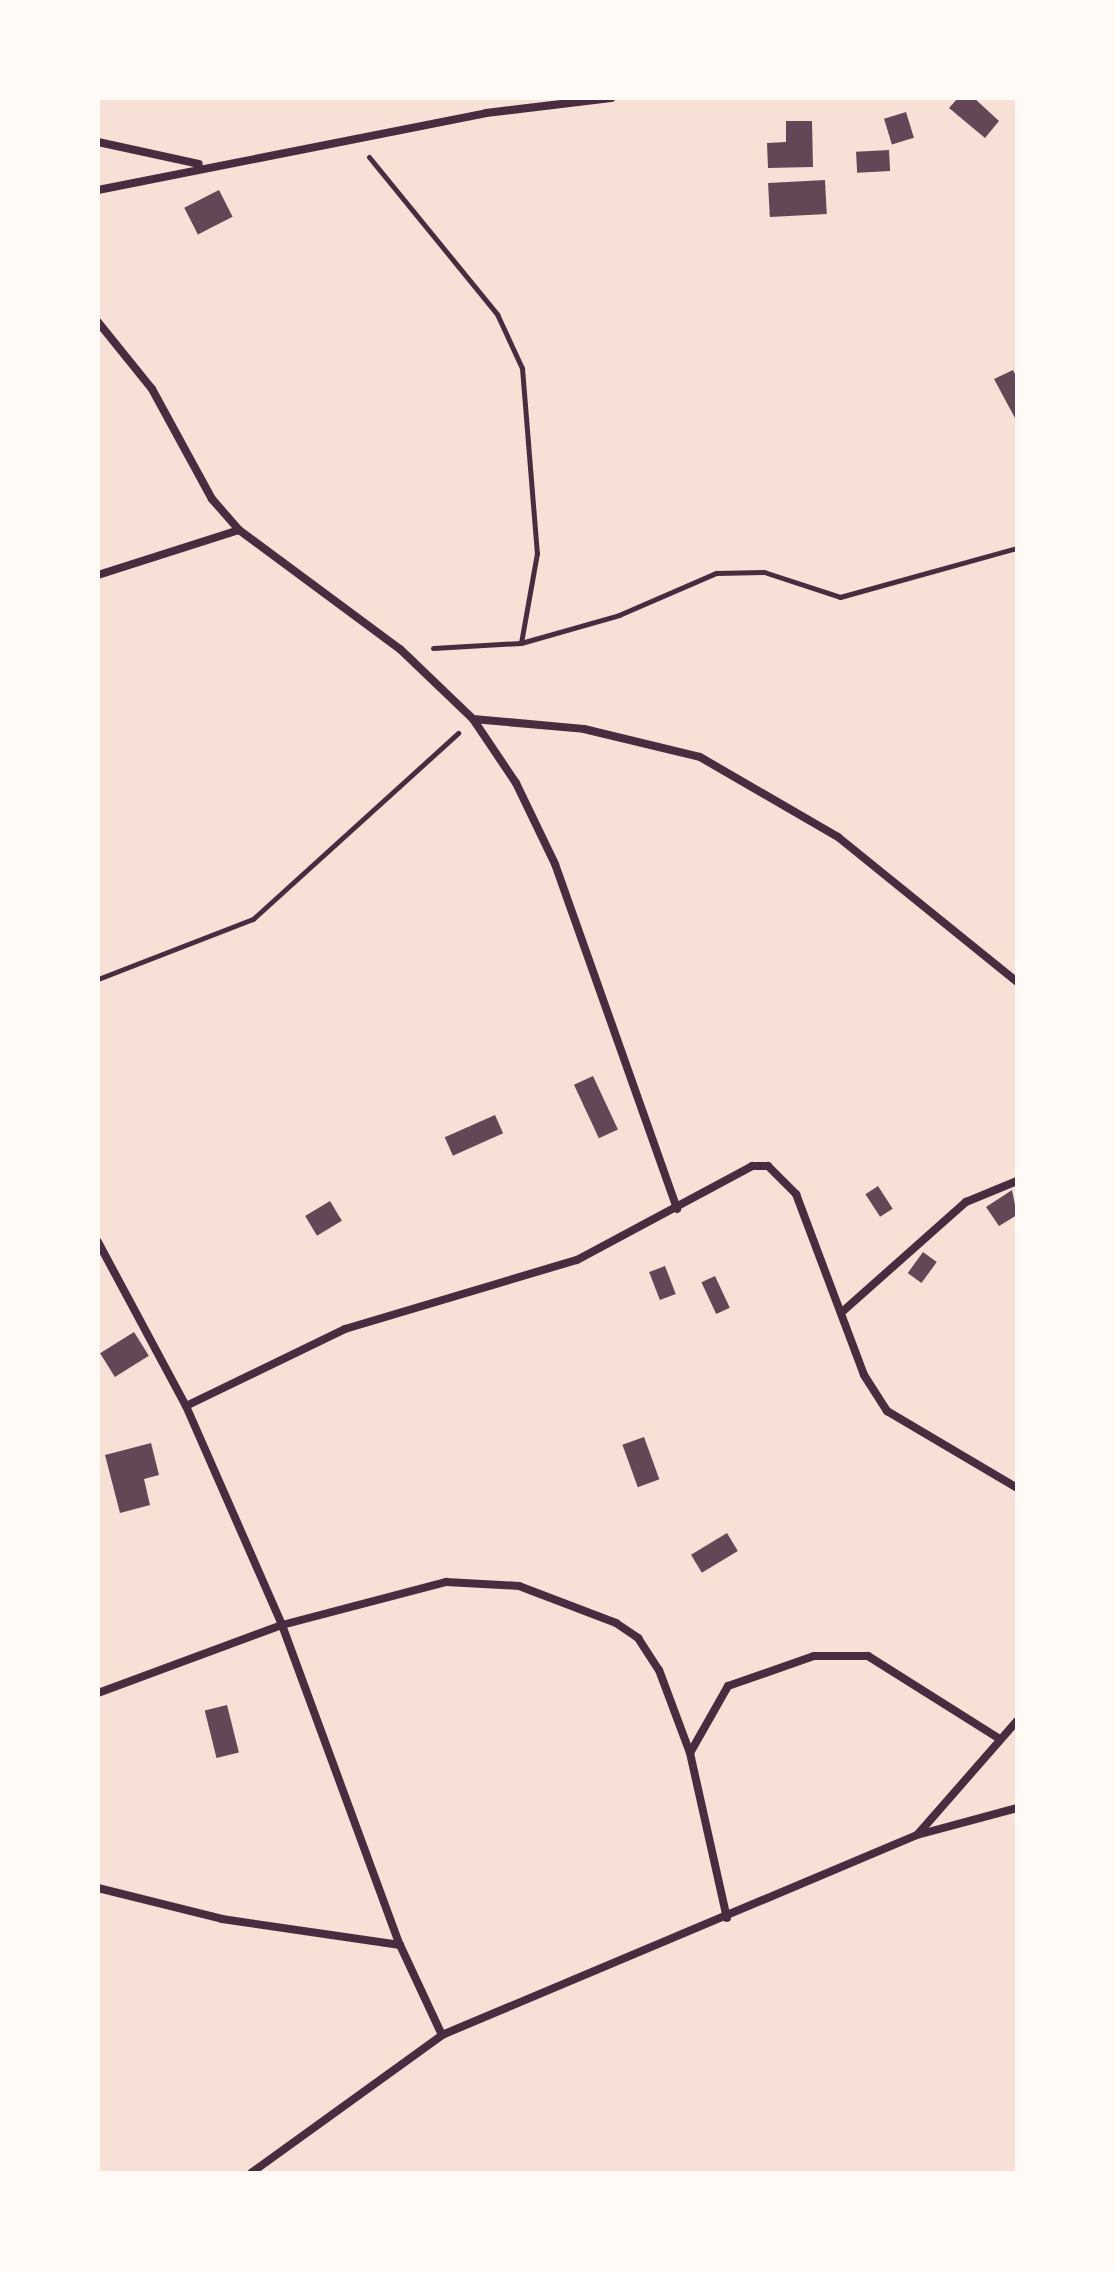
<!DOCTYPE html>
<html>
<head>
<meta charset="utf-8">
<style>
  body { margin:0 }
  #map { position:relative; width:1115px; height:2271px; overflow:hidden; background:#f7e1d7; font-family:"Exo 2",sans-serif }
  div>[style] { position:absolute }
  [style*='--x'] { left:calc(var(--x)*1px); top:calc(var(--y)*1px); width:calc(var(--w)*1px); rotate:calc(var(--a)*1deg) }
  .building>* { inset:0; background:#644757; transform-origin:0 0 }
  .path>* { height:5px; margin:-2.5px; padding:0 2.5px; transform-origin:2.5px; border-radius:2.5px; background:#4a2c40 }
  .minor>* { height:8px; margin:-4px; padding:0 4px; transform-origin:4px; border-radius:4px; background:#4a2c40 }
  span { translate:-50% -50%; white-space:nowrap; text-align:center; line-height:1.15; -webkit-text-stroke:8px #fffaf5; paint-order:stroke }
  .frame { position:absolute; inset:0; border:100px solid #fffaf5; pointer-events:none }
</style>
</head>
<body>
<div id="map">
  <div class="building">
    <i style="clip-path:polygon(958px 98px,974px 98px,999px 121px,985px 138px,949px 108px)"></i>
    <i style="left:906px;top:112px;width:27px;height:23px;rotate:73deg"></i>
    <i style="clip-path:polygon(786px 121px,812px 121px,813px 167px,768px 168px,767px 143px,786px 142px)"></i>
    <i style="left:889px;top:150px;width:21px;height:33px;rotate:87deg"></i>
    <i style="left:825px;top:180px;width:34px;height:57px;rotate:87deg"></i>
    <i style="left:219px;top:190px;width:30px;height:39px;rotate:63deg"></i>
    <i style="clip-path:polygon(1013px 370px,1017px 378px,1015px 418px,994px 379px)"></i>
    <i style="left:593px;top:1076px;width:59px;height:21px;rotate:65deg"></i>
    <i style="left:495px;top:1115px;width:20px;height:55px;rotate:66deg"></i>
    <i style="left:878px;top:1186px;width:27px;height:15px;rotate:57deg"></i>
    <i style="clip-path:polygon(1012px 1190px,1017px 1215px,999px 1226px,986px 1207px)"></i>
    <i style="left:330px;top:1201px;width:23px;height:29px;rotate:59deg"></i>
    <i style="left:923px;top:1252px;width:17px;height:26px;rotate:36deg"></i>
    <i style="left:665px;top:1266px;width:30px;height:17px;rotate:69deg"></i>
    <i style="left:715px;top:1276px;width:35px;height:15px;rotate:65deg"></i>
    <i style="left:134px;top:1332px;width:28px;height:40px;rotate:58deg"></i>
    <i style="left:644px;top:1437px;width:45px;height:23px;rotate:70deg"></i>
    <i style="clip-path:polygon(151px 1443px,159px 1475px,144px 1479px,150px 1505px,120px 1513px,105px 1455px)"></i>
    <i style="left:727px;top:1533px;width:21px;height:42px;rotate:59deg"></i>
    <i style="left:227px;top:1705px;width:49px;height:23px;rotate:76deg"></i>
  </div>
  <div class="path">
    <i style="--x:369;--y:157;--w:203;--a:50.8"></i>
    <i style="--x:497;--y:314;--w:60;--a:65.2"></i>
    <i style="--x:522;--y:368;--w:186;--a:85.4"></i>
    <i style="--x:537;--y:553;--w:91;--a:100.1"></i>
    <i style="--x:433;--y:648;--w:88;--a:-3.3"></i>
    <i style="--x:521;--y:643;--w:102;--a:-15.9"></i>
    <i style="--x:619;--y:615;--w:106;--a:-23.4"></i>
    <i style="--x:716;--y:573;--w:48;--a:-1.2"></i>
    <i style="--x:764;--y:572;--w:80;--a:18.2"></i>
    <i style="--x:840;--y:597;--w:184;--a:-15.5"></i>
    <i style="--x:98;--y:979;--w:166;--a:-21.2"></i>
    <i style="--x:253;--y:919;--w:277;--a:-42.2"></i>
  </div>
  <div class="minor">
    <i style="--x:98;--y:142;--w:103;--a:12.3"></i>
    <i style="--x:98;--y:190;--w:396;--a:-11.2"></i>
    <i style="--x:486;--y:113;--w:126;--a:-6.8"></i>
    <i style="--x:98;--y:322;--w:86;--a:51.1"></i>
    <i style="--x:152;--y:389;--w:125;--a:61.4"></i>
    <i style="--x:212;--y:499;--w:41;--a:48.9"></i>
    <i style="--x:239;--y:530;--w:200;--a:36.5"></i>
    <i style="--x:400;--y:649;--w:101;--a:43.8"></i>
    <i style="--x:473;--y:719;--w:77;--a:56.1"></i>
    <i style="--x:516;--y:783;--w:90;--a:64.3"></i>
    <i style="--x:555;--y:864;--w:366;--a:70.5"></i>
    <i style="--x:98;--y:575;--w:148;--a:-17.7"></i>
    <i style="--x:473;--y:719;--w:111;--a:5.1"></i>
    <i style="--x:584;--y:729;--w:119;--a:13.6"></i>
    <i style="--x:700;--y:757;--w:160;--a:30.1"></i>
    <i style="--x:838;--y:837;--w:230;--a:39"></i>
    <i style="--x:98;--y:1242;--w:186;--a:61.8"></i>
    <i style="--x:186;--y:1406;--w:239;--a:66.3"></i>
    <i style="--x:282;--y:1625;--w:341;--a:69.8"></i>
    <i style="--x:400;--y:1945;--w:99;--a:65"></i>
    <i style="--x:842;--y:1312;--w:166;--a:-41.6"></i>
    <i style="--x:966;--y:1202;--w:55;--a:-22.4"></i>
    <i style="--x:186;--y:1406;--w:177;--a:-25.8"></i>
    <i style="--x:345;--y:1329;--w:242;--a:-16.6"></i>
    <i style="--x:577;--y:1260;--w:199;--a:-28.2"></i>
    <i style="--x:752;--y:1166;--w:16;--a:0"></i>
    <i style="--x:768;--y:1166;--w:40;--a:45"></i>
    <i style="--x:796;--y:1194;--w:193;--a:69.4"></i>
    <i style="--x:864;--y:1375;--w:43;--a:57.4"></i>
    <i style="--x:887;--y:1411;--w:151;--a:30.6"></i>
    <i style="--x:98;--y:1693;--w:196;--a:-20.3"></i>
    <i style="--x:282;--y:1625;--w:170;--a:-14.7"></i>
    <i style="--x:446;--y:1582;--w:73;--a:3.1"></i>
    <i style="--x:519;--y:1586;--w:104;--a:20.9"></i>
    <i style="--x:616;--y:1623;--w:27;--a:34"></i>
    <i style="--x:638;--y:1638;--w:38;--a:57"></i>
    <i style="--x:659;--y:1670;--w:89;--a:69.5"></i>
    <i style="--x:690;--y:1753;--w:169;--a:77.4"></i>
    <i style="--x:690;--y:1753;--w:77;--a:-60.4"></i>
    <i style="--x:728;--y:1686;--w:91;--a:-19.2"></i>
    <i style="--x:814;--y:1656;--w:54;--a:0"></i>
    <i style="--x:868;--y:1656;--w:156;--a:32.2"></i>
    <i style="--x:918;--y:1834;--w:150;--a:-48.8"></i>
    <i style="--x:98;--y:1888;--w:128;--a:14"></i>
    <i style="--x:222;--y:1919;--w:180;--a:8.3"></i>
    <i style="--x:251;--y:2173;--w:236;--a:-35.8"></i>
    <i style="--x:442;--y:2035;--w:515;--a:-22.83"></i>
    <i style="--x:917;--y:1835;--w:104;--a:-15.1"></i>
  </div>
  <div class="frame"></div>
</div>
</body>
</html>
